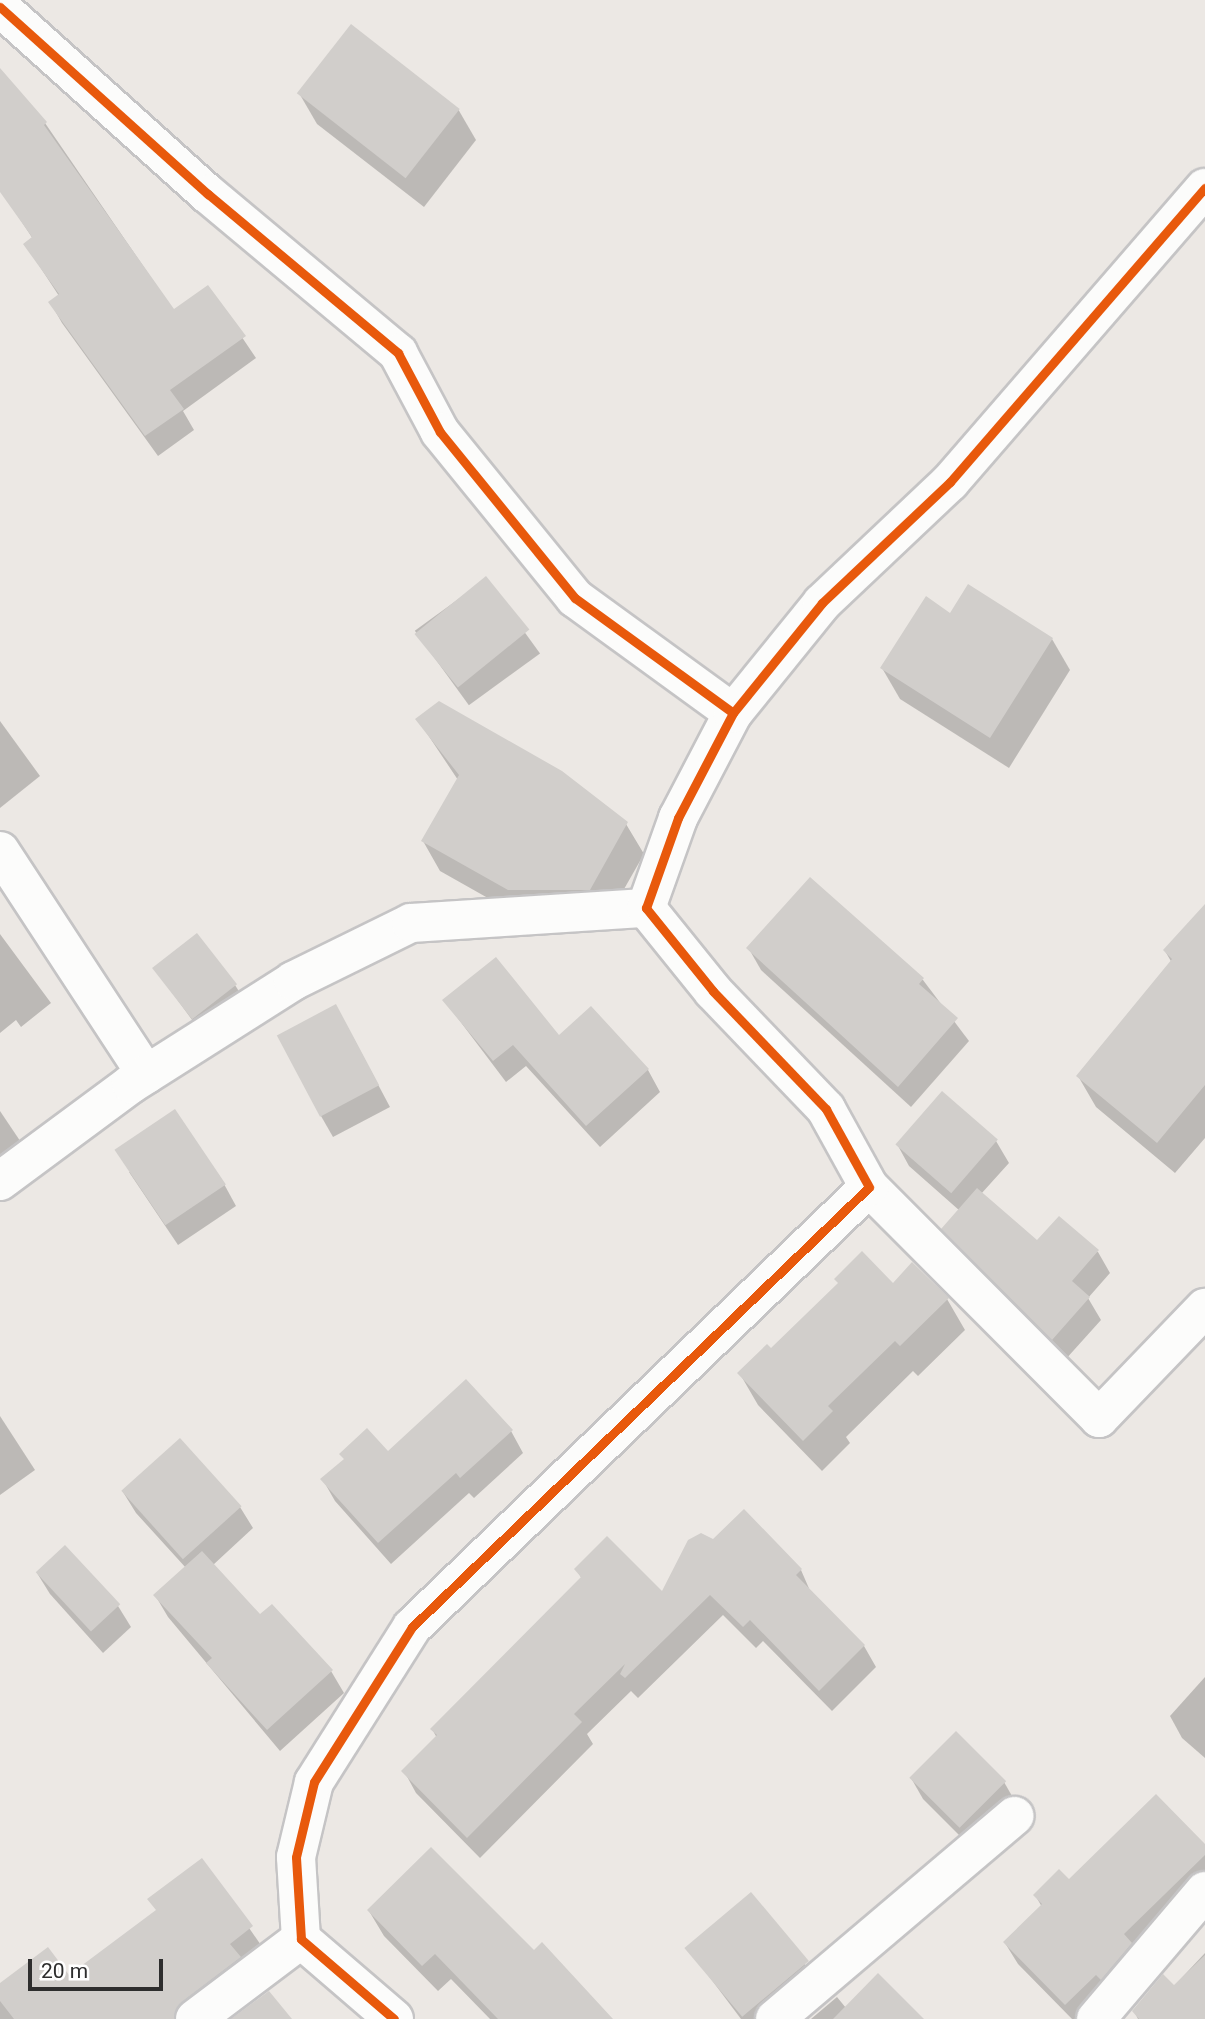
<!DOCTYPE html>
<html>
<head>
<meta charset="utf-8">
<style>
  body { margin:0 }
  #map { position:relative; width:1205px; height:2019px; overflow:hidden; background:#ece8e4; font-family:Roboto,sans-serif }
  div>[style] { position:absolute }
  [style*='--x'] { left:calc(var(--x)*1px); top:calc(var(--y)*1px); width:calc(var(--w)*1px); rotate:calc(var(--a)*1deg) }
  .shadow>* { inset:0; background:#0003; transform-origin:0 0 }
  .building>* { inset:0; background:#d1cecb; transform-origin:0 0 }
  .roads { filter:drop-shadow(2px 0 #c5c4c5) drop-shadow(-2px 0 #c5c4c5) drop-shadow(0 2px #c5c4c5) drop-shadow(0 -2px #c5c4c5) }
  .minor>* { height:38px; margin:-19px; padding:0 19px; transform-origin:19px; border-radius:19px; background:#fcfcfb }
  .cycleway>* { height:9px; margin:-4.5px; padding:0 4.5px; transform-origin:4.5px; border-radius:4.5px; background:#e8590c }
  span { translate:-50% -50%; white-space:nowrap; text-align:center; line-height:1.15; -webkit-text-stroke:5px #fff; paint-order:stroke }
  .scale { position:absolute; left:28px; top:1959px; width:135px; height:32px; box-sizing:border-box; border:4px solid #2e2e2e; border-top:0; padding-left:9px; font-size:21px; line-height:24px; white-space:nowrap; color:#2e2e2e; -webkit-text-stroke:5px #fff; paint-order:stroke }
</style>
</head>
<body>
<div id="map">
  <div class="shadow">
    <i style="clip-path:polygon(0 71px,45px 123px,174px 311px,208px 287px,256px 358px,183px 411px,194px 430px,158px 456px,62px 323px,50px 302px,59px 296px,25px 244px,33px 239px,4px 195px)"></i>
    <i style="clip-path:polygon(299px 93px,458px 109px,476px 140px,424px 207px,317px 124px)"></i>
    <i style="left:486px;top:579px;width:92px;height:88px;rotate:54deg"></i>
    <i style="clip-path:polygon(1052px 639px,1070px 670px,1009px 768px,900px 699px,882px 668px)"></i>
    <i style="clip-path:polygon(418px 720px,626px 824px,644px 854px,607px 919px,527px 920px,440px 871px,423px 841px,458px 780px)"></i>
    <i style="clip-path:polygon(0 721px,40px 776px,0 808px)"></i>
    <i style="clip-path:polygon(1205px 907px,1205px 1138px,1175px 1173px,1096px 1107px,1078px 1076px,1172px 963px,1165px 951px)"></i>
    <i style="clip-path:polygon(0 934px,51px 1003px,21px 1027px,16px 1020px,0 1033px)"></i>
    <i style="clip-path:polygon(749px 949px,923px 980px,969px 1041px,911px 1107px,761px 970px)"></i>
    <i style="clip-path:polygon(155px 969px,235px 985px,248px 1006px,206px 1039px)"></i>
    <i style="clip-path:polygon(444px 1000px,559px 1037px,591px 1008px,648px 1070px,660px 1092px,600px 1147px,526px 1066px,506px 1082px)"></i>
    <i style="clip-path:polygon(348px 1028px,390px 1107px,333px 1137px,321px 1116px)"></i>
    <i style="clip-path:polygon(0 1111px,39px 1169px,0 1201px)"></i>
    <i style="clip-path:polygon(996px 1141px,1009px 1163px,981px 1194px,1037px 1243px,1098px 1252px,1110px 1273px,1088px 1298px,1101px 1320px,1065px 1360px,956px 1250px,944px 1229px,960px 1211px,909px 1166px,897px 1144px)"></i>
    <i style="clip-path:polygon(129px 1172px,224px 1184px,236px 1206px,178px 1245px)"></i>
    <i style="clip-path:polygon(893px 1286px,947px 1299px,965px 1330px,918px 1376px,913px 1371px,846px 1437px,850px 1443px,822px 1471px,758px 1405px,740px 1374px,771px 1351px)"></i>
    <i style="clip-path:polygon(0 1416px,35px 1470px,0 1495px)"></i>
    <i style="clip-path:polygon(511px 1431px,523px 1453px,474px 1498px,469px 1493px,391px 1564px,335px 1501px,323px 1480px,345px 1460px,341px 1454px,388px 1453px)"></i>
    <i style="clip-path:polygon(123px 1492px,240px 1507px,253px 1528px,213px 1565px,260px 1617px,272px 1606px,331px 1671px,344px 1693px,280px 1751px,168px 1617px,155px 1595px,186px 1568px,136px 1513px)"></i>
    <i style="clip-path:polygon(576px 1569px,662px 1594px,801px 1570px,811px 1593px,864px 1646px,876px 1667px,832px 1711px,763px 1641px,756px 1648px,723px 1615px,638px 1698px,631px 1691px,587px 1734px,593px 1744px,480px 1858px,416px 1793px,404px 1771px,437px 1738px,432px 1729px,582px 1579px)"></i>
    <i style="clip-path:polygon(37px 1573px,118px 1606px,131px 1627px,103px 1653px,50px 1594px)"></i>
    <i style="clip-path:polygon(1205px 1677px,1205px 1758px,1182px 1738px,1170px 1716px)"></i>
    <i style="clip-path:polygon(911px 1778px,1004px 1782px,1016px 1803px,971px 1847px,923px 1799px)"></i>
    <i style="clip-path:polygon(1205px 1847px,1205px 1888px,1085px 2019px,1072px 2019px,1018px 1964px,1005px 1943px,1042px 1907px,1035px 1895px,1069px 1881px)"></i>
    <i style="clip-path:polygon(202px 1860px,265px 1951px,207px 2019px,0 2019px,0 1986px,69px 1978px,157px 1911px,150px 1899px)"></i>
    <i style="clip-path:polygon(751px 1895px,820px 1984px,777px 2019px,741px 2019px,687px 1947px)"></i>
    <i style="clip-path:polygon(369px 1911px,534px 1953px,611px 2019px,490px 2019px,451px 1979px,438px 1991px,384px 1936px)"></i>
    <i style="clip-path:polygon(1205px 1953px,1205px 2019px,1138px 2019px,1134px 2011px,1173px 1987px)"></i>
    <i style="clip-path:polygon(837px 1997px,846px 2008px,922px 2019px,811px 2019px)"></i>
  </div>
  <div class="building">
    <i style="left:351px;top:24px;width:138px;height:88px;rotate:38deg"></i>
    <i style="clip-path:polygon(0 68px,47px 122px,44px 125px,174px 309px,208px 285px,246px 336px,170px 390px,184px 409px,145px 436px,48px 302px,59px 294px,23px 244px,32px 237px,0 192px)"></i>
    <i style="left:486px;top:576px;width:69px;height:92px;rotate:51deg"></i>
    <i style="clip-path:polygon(968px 584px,1053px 638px,990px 738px,880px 668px,926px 596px,950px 613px)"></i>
    <i style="clip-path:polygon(439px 701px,562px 771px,628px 822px,590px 890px,508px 890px,421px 841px,459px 775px,415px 719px)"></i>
    <i style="clip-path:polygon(810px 877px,924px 978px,919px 984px,958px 1018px,898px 1087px,746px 948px)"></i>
    <i style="clip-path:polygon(1205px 904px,1205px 1085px,1157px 1143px,1076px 1076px,1172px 959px,1163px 950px)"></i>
    <i style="left:197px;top:933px;width:65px;height:57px;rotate:52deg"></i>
    <i style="clip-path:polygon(496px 957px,559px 1035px,591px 1006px,649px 1069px,586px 1126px,513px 1045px,493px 1061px,442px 1000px)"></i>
    <i style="left:336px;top:1004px;width:92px;height:67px;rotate:62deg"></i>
    <i style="left:942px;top:1091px;width:74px;height:71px;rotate:41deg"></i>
    <i style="left:175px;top:1109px;width:91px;height:73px;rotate:56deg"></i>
    <i style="clip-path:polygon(977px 1188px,1037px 1240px,1059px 1216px,1099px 1250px,1072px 1281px,1090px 1297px,1052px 1340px,941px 1229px)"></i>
    <i style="clip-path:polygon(862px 1251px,893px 1283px,912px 1262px,949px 1298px,900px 1346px,895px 1341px,828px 1406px,833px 1411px,803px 1441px,737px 1373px,767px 1344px,771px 1348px,838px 1283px,834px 1279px)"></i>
    <i style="clip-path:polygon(466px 1379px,513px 1430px,460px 1478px,456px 1473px,378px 1543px,320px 1479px,344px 1459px,339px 1454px,367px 1428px,388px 1451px)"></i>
    <i style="left:180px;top:1438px;width:92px;height:79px;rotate:48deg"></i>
    <i style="clip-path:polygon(744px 1509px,802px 1569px,796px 1575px,865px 1645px,819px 1691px,750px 1620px,743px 1627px,710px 1595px,625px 1678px,620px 1674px,625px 1664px,574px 1714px,582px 1722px,467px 1838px,401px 1771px,437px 1735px,430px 1729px,581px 1577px,574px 1569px,607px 1536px,662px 1591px,688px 1540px,701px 1533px,713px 1539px)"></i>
    <i style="left:65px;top:1545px;width:81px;height:40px;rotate:47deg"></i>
    <i style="clip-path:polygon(202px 1551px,260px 1614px,272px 1604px,333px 1670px,267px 1730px,206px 1663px,212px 1658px,153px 1595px)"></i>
    <i style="left:956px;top:1731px;width:71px;height:66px;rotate:45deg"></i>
    <i style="clip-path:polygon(1156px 1794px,1205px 1844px,1205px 1855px,1124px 1934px,1132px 1943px,1101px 1980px,1096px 1975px,1065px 2005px,1003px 1942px,1042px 1904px,1033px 1895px,1059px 1869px,1069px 1879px)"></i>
    <i style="clip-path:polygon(431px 1847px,534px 1950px,542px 1942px,613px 2019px,498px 2019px,435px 1954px,422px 1966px,367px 1910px)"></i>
    <i style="clip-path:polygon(202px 1858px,253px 1926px,230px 1944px,241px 1957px,182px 2002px,174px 2019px,14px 2019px,0 2001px,0 1983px,48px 1947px,69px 1975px,156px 1910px,147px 1899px)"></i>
    <i style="left:751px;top:1892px;width:90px;height:87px;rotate:50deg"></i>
    <i style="clip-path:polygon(1205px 1955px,1205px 2019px,1139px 2019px,1132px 2011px,1163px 1974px,1174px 1985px)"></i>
    <i style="clip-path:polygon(878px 1973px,924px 2019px,833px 2019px)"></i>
    <i style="clip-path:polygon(269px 1991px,292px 2019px,231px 2019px)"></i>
  </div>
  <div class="roads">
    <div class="minor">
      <i style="--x:0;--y:7;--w:280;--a:42"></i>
      <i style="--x:208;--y:194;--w:248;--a:39.9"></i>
      <i style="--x:398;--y:353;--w:89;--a:62"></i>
      <i style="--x:440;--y:432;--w:214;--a:50.9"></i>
      <i style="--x:575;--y:598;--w:195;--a:36"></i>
      <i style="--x:0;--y:851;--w:267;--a:56.8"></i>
      <i style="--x:0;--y:1181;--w:163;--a:-36.5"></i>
      <i style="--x:131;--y:1084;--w:192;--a:-32.4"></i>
      <i style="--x:293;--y:981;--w:131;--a:-26.2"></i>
      <i style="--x:411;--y:923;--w:235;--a:-3.7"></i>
      <i style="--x:869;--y:1187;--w:326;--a:45.1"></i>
      <i style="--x:1099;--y:1418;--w:153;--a:-46.1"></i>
      <i style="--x:195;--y:2019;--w:133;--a:-37"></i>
      <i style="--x:394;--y:2019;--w:123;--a:-139.3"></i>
      <i style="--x:301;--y:1939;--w:82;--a:-93.5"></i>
      <i style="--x:296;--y:1857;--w:77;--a:-76.5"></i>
      <i style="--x:314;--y:1782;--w:183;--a:-57.7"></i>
      <i style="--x:412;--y:1627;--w:634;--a:-43.91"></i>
      <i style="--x:869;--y:1187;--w:89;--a:-118.9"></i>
      <i style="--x:826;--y:1109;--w:163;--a:-133.8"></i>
      <i style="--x:713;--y:991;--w:107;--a:-128.9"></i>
      <i style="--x:646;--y:908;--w:96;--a:-70.4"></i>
      <i style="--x:678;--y:818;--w:119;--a:-62.4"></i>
      <i style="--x:733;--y:713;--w:141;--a:-51"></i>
      <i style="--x:822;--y:603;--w:176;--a:-43.4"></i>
      <i style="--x:950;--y:482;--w:389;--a:-49.1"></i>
      <i style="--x:775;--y:2019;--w:314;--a:-40.3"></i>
      <i style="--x:1096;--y:2019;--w:168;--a:-49.6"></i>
    </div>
  </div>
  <div class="cycleway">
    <i style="--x:0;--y:7;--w:280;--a:42"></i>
    <i style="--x:208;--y:194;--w:248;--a:39.9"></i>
    <i style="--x:398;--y:353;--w:89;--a:62"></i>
    <i style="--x:440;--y:432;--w:214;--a:50.9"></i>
    <i style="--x:575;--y:598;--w:195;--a:36"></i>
    <i style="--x:394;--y:2019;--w:123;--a:-139.3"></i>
    <i style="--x:301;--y:1939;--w:82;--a:-93.5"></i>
    <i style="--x:296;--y:1857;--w:77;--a:-76.5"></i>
    <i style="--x:314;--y:1782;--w:183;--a:-57.7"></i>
    <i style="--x:412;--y:1627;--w:634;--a:-43.91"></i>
    <i style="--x:869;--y:1187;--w:89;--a:-118.9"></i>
    <i style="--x:826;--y:1109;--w:163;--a:-133.8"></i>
    <i style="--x:713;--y:991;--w:107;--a:-128.9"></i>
    <i style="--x:646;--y:908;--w:96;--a:-70.4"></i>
    <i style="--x:678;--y:818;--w:119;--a:-62.4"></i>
    <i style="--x:733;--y:713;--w:141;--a:-51"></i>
    <i style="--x:822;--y:603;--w:176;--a:-43.4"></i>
    <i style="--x:950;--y:482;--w:389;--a:-49.1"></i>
  </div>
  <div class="scale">20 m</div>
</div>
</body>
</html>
